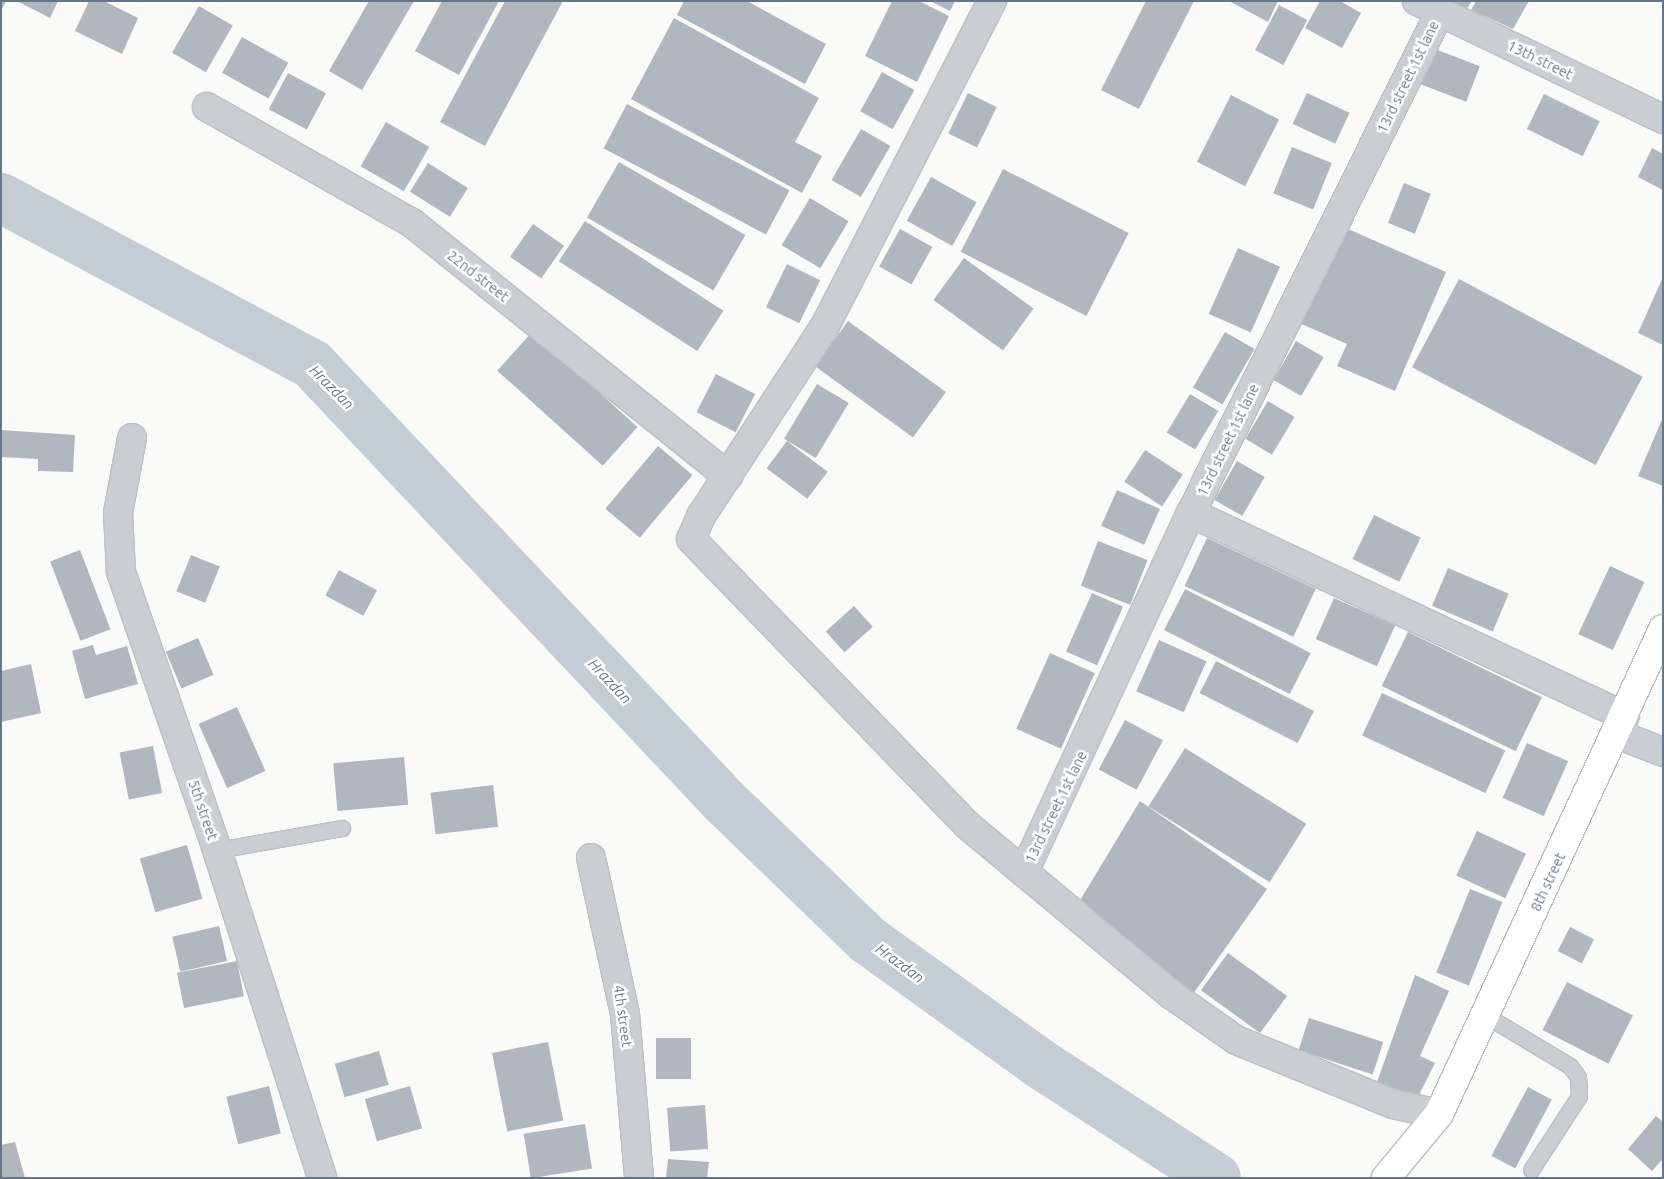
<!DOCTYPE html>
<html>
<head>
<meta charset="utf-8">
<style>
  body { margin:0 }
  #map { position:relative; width:1664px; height:1179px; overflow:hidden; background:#fafaf8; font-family:Ubuntu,sans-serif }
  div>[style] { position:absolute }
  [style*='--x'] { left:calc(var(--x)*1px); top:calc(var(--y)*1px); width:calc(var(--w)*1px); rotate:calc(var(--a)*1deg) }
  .river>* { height:50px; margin:-25px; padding:0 25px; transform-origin:25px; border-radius:25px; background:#c3cdd3 }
  .building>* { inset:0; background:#b0b7bf; transform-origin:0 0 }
  .roads { filter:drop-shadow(1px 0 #bcc0c6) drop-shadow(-1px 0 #bcc0c6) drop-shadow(0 1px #bcc0c6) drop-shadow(0 -1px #bcc0c6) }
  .lane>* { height:15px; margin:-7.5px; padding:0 7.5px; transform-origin:7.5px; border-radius:7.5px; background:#cacdd1 }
  .street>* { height:28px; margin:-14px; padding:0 14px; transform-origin:14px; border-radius:14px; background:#cacdd1 }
  .secondary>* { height:28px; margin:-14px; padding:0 14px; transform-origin:14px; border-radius:14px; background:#fff }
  span { translate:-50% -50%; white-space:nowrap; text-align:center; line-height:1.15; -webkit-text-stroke:5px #fff; paint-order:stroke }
  .street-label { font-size:14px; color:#67778b }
  .water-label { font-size:15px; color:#637886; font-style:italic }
  .frame { position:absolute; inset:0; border:2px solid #67778b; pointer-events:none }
</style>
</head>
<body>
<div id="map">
  <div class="river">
    <i style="--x:1;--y:198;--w:353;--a:28.1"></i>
    <i style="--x:312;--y:364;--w:601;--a:46.69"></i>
    <i style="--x:724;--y:801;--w:200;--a:44"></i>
    <i style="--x:868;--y:940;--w:211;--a:35.7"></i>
    <i style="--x:1039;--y:1063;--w:211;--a:33"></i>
  </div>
  <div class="building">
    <i style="clip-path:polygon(1px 1px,6px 1px,1px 11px)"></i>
    <i style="clip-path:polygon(17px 1px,58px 1px,50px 18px)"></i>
    <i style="clip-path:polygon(89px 1px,104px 1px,138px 18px,122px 54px,75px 31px)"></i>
    <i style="clip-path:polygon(369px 1px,414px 1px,362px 90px,329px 71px)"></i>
    <i style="clip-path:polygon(442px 1px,499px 1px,459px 75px,415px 51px)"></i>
    <i style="clip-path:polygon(505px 1px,563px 1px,485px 146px,440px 122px)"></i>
    <i style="clip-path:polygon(684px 1px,747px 1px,826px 44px,805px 84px,677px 15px)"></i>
    <i style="clip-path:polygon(892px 1px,919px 1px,949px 16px,917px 82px,865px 56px)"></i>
    <i style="clip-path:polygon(930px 1px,955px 1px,950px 11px)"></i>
    <i style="clip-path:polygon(1146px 1px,1194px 1px,1139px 109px,1101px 90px)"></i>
    <i style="clip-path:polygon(1229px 1px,1278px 1px,1268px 22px)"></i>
    <i style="clip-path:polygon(1320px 1px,1340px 1px,1361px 13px,1342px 48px,1305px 28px)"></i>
    <i style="clip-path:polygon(1451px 1px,1472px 1px,1466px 10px)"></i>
    <i style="clip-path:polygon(1476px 1px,1529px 1px,1513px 29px,1471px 10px)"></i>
    <i style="left:1279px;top:5px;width:32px;height:51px;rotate:28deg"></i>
    <i style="left:199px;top:6px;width:39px;height:54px;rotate:30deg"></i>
    <i style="clip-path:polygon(674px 18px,819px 98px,795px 142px,822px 156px,802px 193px,631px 99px)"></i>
    <i style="left:242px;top:37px;width:53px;height:41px;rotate:29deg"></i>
    <i style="left:1435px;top:49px;width:48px;height:38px;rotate:21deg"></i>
    <i style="left:882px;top:72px;width:37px;height:45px;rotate:29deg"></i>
    <i style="left:288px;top:73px;width:43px;height:41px;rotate:28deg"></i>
    <i style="left:968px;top:93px;width:32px;height:45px;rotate:26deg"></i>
    <i style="left:1307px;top:93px;width:47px;height:34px;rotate:25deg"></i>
    <i style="left:1544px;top:94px;width:62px;height:39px;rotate:26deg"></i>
    <i style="left:1231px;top:95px;width:54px;height:75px;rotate:27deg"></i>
    <i style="left:627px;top:104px;width:184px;height:50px;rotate:28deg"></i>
    <i style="left:386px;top:122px;width:50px;height:51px;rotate:30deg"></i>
    <i style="left:861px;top:129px;width:34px;height:59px;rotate:30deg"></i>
    <i style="left:1292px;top:147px;width:43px;height:50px;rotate:22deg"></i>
    <i style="clip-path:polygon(1652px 148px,1663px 154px,1663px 190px,1638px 177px)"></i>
    <i style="left:619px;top:162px;width:146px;height:64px;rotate:30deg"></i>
    <i style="left:428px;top:163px;width:47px;height:34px;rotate:32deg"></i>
    <i style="left:1003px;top:169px;width:141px;height:93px;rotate:27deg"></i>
    <i style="left:931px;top:177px;width:52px;height:50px;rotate:29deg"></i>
    <i style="left:1404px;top:183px;width:29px;height:43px;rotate:22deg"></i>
    <i style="left:810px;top:198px;width:45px;height:55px;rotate:31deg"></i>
    <i style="left:585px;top:221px;width:165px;height:48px;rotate:33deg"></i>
    <i style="left:533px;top:224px;width:38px;height:40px;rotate:35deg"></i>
    <i style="clip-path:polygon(1339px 225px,1446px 272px,1395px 391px,1337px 366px,1347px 344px,1297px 322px)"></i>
    <i style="left:900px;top:229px;width:37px;height:43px;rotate:29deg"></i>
    <i style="left:1238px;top:248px;width:46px;height:72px;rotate:24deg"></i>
    <i style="left:964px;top:258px;width:86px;height:52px;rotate:36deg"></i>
    <i style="left:787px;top:264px;width:37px;height:48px;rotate:26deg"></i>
    <i style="clip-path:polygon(1663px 277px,1663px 345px,1638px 333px)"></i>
    <i style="left:1459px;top:279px;width:208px;height:100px;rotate:28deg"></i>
    <i style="left:848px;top:321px;width:121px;height:56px;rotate:36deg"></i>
    <i style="left:532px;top:332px;width:142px;height:52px;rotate:42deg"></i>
    <i style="left:1225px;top:332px;width:34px;height:64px;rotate:30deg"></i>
    <i style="left:1296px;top:341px;width:32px;height:45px;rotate:30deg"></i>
    <i style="left:716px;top:374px;width:44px;height:43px;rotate:27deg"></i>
    <i style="left:817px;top:384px;width:37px;height:64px;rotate:31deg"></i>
    <i style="left:1190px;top:394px;width:33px;height:45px;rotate:31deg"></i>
    <i style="left:1268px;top:401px;width:31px;height:44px;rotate:31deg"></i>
    <i style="clip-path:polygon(1663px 417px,1663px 486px,1638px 476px)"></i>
    <i style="clip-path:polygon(1px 430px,75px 435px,73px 472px,38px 471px,38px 459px,1px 457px)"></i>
    <i style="left:787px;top:441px;width:51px;height:34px;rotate:37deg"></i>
    <i style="left:658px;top:446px;width:45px;height:82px;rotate:40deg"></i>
    <i style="left:1145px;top:450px;width:45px;height:38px;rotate:33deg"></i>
    <i style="left:1237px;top:461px;width:32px;height:45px;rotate:30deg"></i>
    <i style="left:1117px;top:490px;width:47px;height:39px;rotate:24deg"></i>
    <i style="left:1374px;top:515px;width:52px;height:49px;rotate:26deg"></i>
    <i style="left:1207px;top:538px;width:120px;height:53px;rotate:25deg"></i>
    <i style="left:1098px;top:541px;width:53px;height:48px;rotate:21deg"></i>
    <i style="left:80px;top:550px;width:85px;height:32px;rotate:69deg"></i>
    <i style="left:191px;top:555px;width:31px;height:39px;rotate:22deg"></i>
    <i style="left:1610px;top:566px;width:38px;height:75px;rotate:25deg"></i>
    <i style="left:1448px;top:568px;width:66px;height:41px;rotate:23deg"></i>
    <i style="left:339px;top:570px;width:43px;height:29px;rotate:28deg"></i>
    <i style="left:1185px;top:589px;width:141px;height:46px;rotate:27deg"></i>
    <i style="left:1092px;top:593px;width:34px;height:64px;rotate:24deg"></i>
    <i style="left:1334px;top:598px;width:67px;height:45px;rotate:24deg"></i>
    <i style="left:854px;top:606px;width:28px;height:38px;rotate:48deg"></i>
    <i style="left:1408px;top:632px;width:149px;height:60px;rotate:26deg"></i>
    <i style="left:198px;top:638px;width:40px;height:35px;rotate:67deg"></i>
    <i style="left:1159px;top:640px;width:52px;height:56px;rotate:24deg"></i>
    <i style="clip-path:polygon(93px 645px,96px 655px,127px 646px,138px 684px,85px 699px,72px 651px)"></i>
    <i style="left:1050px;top:653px;width:49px;height:83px;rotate:24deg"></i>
    <i style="left:1216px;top:661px;width:110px;height:36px;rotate:27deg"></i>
    <i style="clip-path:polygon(31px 664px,41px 713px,1px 722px,1px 671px)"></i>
    <i style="left:1382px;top:693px;width:136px;height:47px;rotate:25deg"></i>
    <i style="left:237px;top:707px;width:70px;height:42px;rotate:66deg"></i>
    <i style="left:1125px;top:720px;width:43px;height:56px;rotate:28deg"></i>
    <i style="left:1527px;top:743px;width:45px;height:60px;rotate:24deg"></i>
    <i style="left:153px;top:746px;width:48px;height:34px;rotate:79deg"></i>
    <i style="left:1185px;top:748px;width:143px;height:69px;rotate:32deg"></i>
    <i style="left:404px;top:757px;width:48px;height:71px;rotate:85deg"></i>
    <i style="left:493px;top:785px;width:42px;height:63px;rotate:83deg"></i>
    <i style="clip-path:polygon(1140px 801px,1267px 889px,1191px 997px,1079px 902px)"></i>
    <i style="left:1477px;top:831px;width:54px;height:49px;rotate:25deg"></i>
    <i style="left:187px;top:845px;width:56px;height:49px;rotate:74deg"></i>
    <i style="left:1470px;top:889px;width:35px;height:90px;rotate:22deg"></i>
    <i style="left:219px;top:926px;width:36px;height:48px;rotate:77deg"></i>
    <i style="left:1570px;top:927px;width:27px;height:27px;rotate:27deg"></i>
    <i style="left:1228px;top:953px;width:73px;height:46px;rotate:36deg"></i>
    <i style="left:237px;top:961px;width:36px;height:61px;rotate:79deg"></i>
    <i style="clip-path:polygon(1415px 975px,1449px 991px,1420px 1056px,1435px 1063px,1418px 1097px,1377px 1082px)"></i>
    <i style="left:1567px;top:982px;width:74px;height:54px;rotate:27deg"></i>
    <i style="left:1309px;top:1018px;width:78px;height:34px;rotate:18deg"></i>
    <i style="left:656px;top:1038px;width:35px;height:41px"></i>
    <i style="left:548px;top:1042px;width:80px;height:57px;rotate:79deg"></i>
    <i style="left:379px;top:1051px;width:35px;height:46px;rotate:74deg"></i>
    <i style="left:269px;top:1086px;width:49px;height:44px;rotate:76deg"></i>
    <i style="left:410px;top:1086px;width:44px;height:47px;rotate:74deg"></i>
    <i style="left:1528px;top:1087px;width:27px;height:78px;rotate:28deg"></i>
    <i style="left:705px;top:1105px;width:44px;height:38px;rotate:86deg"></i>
    <i style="clip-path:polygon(1656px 1116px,1663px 1122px,1663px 1159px,1652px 1171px,1628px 1149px)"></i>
    <i style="left:585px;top:1124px;width:45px;height:62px;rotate:81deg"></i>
    <i style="clip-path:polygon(15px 1142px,25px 1178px,1px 1178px,1px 1145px)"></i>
    <i style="clip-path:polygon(668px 1159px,709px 1162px,707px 1178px,666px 1178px)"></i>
  </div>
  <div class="roads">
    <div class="lane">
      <i style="--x:217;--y:850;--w:127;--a:-10"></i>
      <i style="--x:1485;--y:1015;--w:99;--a:31"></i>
      <i style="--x:1570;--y:1066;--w:14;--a:54"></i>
      <i style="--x:1578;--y:1077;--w:19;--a:87"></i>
      <i style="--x:1579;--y:1096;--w:88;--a:123"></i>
    </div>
    <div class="street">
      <i style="--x:992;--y:1;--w:365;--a:117.2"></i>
      <i style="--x:825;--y:326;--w:227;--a:123.1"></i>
      <i style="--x:701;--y:516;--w:25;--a:113"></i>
      <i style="--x:691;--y:539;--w:397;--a:46"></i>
      <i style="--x:967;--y:825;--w:266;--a:39.7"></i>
      <i style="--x:1172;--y:995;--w:78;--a:35.1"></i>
      <i style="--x:1236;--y:1040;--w:170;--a:22.2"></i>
      <i style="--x:1393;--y:1104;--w:47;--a:12.3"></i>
      <i style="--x:1417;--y:1;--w:273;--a:25.6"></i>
      <i style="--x:207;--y:107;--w:236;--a:29.5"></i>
      <i style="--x:412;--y:223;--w:405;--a:38.7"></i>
      <i style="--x:132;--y:438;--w:76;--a:100.6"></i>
      <i style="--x:118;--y:513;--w:59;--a:87.1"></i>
      <i style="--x:121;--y:572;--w:294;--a:70.9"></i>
      <i style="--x:217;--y:850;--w:344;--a:72.2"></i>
      <i style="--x:1191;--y:513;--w:479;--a:25.1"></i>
      <i style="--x:1617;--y:734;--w:49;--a:21.4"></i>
      <i style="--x:591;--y:858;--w:160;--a:77.7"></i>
      <i style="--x:625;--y:1014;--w:165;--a:85.1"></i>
      <i style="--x:1024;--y:872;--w:396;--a:-65.1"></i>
      <i style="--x:1191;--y:513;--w:559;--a:-63.57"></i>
    </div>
    <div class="secondary">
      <i style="--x:1386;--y:1178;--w:83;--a:-50.4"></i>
      <i style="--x:1439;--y:1114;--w:534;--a:-65.21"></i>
    </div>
  </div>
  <div class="street-label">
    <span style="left:1540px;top:60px;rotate:26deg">13th street</span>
    <span style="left:1408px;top:77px;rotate:-64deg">13rd street 1st lane</span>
    <span style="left:478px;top:276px;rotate:38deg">22nd street</span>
    <span style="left:1228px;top:440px;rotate:-64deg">13rd street 1st lane</span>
    <span style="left:1056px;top:807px;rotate:-64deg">13rd street 1st lane</span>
    <span style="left:203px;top:810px;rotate:71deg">5th street</span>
    <span style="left:1548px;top:882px;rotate:-65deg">8th street</span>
    <span style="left:623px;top:1016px;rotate:82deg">4th street</span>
  </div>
  <div class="water-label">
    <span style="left:332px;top:387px;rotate:45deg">Hrazdan</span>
    <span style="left:610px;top:681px;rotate:47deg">Hrazdan</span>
    <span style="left:900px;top:963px;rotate:36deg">Hrazdan</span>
  </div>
  <div class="frame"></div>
</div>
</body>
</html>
